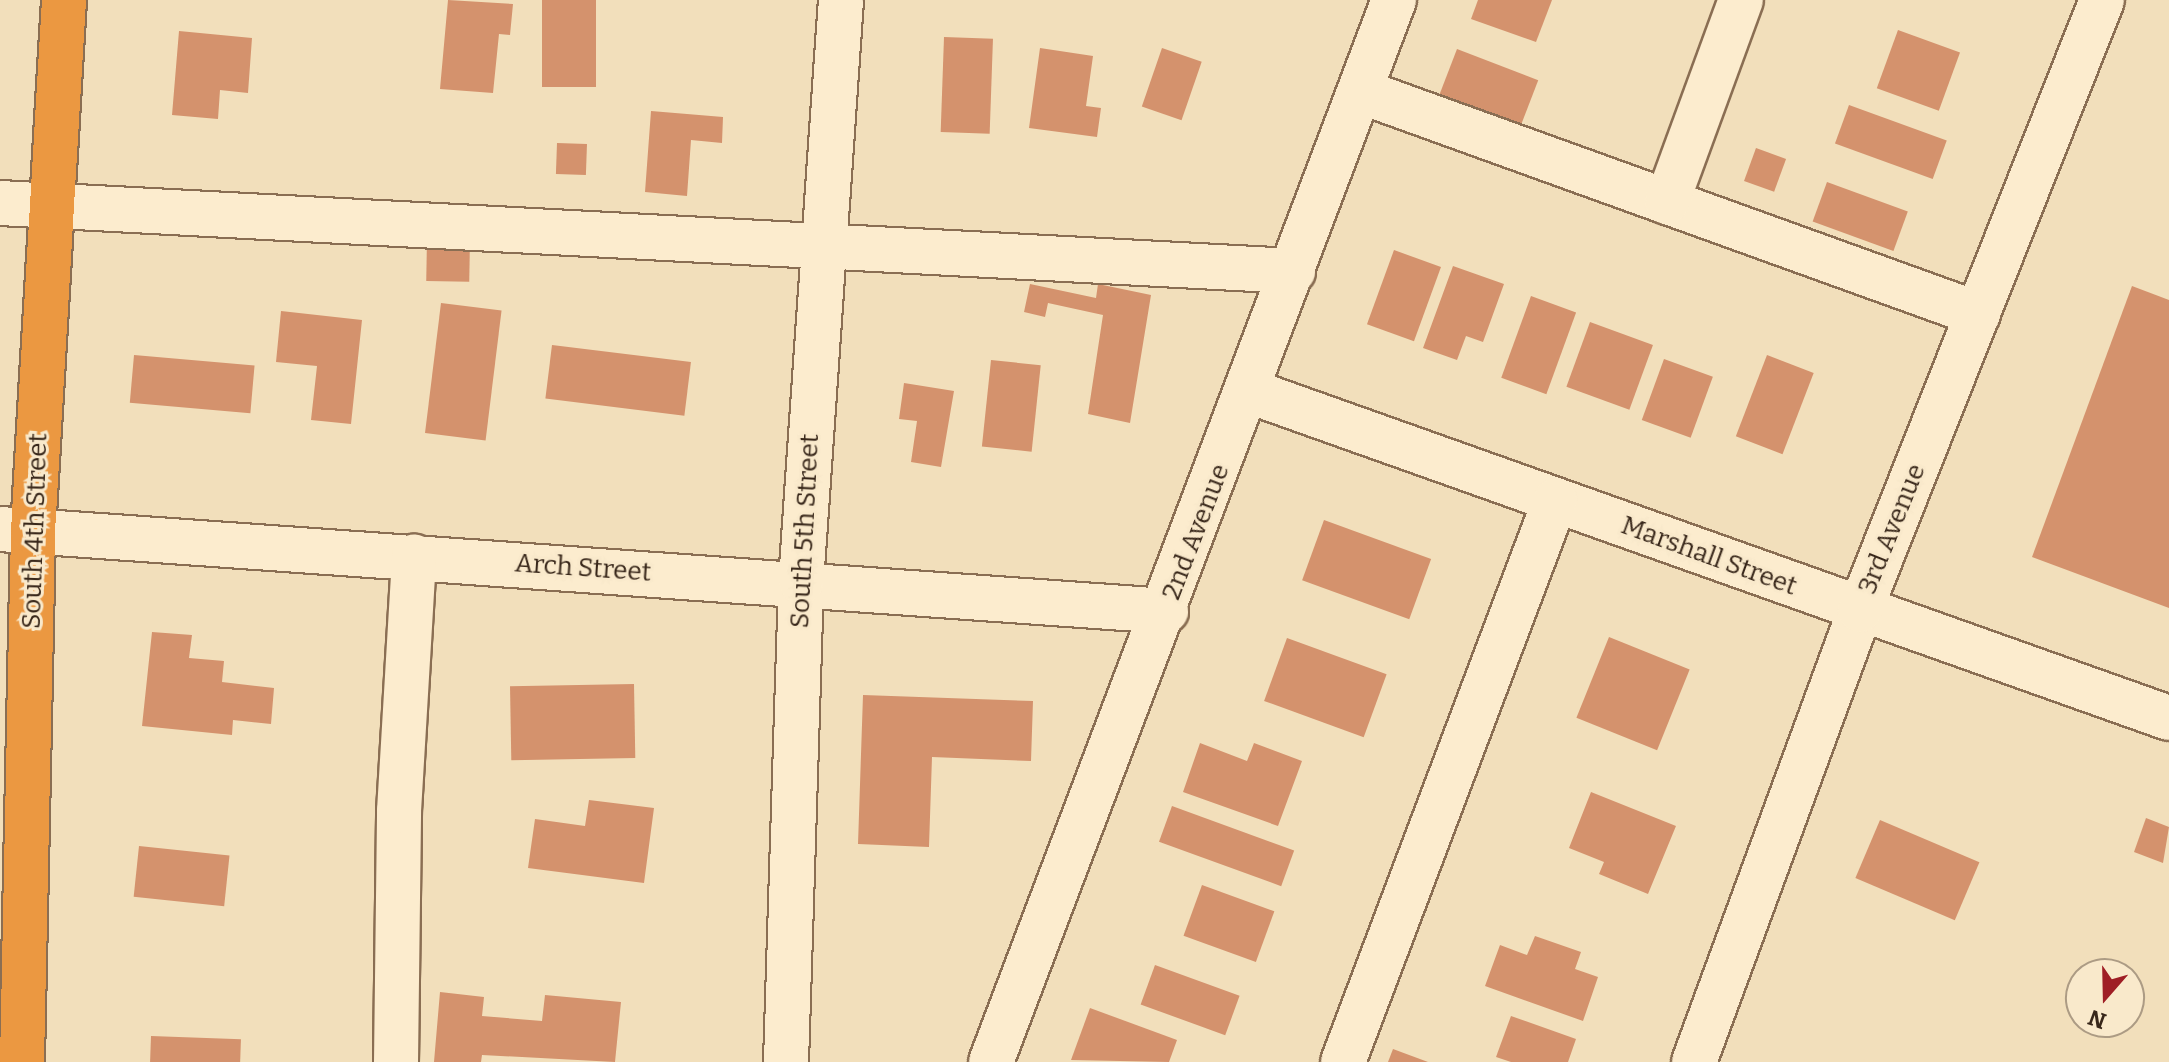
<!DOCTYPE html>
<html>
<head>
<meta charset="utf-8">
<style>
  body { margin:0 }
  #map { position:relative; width:2169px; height:1062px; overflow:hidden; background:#f2dfbb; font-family:Bitter,serif }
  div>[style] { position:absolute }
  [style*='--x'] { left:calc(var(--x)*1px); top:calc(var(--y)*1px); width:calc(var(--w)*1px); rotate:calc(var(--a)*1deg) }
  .building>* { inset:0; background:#d4926d; transform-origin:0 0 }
  .roads { filter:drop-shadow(2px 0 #8a6e53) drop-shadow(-2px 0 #8a6e53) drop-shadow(0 2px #8a6e53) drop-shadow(0 -2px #8a6e53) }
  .minor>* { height:44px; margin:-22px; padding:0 22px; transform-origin:22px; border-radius:22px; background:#fcecce }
  .highway>* { height:44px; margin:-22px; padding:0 22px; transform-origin:22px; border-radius:22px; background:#eb9841 }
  span { translate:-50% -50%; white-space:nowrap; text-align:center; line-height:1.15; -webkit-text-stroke:6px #f9e9cb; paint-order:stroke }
  .street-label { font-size:26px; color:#38271a }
  .north { position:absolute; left:2065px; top:958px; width:80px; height:80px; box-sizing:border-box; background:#f9e9cb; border:2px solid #ac9b84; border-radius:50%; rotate:200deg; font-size:22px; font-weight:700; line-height:32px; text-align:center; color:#38271a }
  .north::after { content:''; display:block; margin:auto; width:28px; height:36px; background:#9f1e25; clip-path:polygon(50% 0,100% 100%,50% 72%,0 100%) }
</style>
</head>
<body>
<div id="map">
  <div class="building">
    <i style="clip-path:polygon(448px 0,513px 4px,510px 35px,499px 34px,493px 93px,440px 89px)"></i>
    <i style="left:542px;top:0;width:54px;height:87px"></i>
    <i style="clip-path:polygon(1478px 0,1552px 0,1536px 42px,1471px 19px)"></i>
    <i style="left:1898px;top:30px;width:66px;height:62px;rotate:20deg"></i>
    <i style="clip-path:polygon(179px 31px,252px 38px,248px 93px,220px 90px,218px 119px,172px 115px)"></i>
    <i style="left:944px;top:37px;width:49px;height:95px;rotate:2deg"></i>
    <i style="clip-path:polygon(1040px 48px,1093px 56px,1086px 106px,1101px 108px,1097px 137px,1029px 128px)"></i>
    <i style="left:1162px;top:48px;width:42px;height:62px;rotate:19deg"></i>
    <i style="left:1457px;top:49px;width:87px;height:51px;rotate:21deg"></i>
    <i style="left:1849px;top:105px;width:104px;height:41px;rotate:20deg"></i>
    <i style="clip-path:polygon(651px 111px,723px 117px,722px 143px,691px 140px,687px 196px,645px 192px)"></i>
    <i style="left:557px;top:143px;width:30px;height:31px;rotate:2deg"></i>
    <i style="left:1756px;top:148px;width:32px;height:35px;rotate:20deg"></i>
    <i style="left:1827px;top:182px;width:86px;height:42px;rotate:20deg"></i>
    <i style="left:427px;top:238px;width:43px;height:43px;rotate:1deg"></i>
    <i style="left:1394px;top:250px;width:50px;height:79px;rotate:20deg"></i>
    <i style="clip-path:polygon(1453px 266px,1504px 284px,1483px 342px,1466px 336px,1457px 360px,1423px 348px)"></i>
    <i style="clip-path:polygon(1030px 284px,1096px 298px,1098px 284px,1151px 295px,1130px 423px,1088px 414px,1103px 315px,1048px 303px,1045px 317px,1024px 312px)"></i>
    <i style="clip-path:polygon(2132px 286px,2169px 300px,2169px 608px,2032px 557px)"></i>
    <i style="left:1531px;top:296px;width:48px;height:87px;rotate:20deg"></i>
    <i style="left:441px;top:303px;width:61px;height:131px;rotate:7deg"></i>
    <i style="clip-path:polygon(281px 311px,362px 320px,351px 424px,311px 420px,317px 366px,276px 362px)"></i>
    <i style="left:1590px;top:322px;width:67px;height:69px;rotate:20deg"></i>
    <i style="left:552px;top:345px;width:140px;height:54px;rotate:7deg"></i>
    <i style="left:134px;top:355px;width:121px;height:48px;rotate:5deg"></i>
    <i style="left:1767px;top:355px;width:50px;height:87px;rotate:21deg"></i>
    <i style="left:1664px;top:359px;width:52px;height:65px;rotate:20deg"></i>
    <i style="left:991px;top:360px;width:50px;height:87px;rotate:6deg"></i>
    <i style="clip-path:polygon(904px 383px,954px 391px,941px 467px,911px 462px,917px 421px,899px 419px)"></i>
    <i style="left:1324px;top:520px;width:114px;height:64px;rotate:20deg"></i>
    <i style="clip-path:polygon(152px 632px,192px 635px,189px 658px,224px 661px,222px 682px,274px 688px,271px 724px,233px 720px,232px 735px,142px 726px)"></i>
    <i style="left:1609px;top:637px;width:87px;height:87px;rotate:22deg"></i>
    <i style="left:1287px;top:638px;width:106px;height:67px;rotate:20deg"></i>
    <i style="left:634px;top:684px;width:74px;height:124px;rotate:89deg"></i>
    <i style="clip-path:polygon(863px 695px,1033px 701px,1031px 761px,932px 757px,929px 847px,858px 844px)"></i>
    <i style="clip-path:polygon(1200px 743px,1247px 761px,1254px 743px,1302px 761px,1278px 826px,1183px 792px)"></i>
    <i style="clip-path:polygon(1591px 792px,1676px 826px,1648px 894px,1599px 874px,1604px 862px,1569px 848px)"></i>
    <i style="clip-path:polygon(589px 800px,654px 808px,644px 883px,528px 868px,535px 819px,585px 826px)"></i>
    <i style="left:1172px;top:806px;width:130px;height:38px;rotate:20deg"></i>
    <i style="clip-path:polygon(2146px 818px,2169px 827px,2163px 863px,2134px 852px)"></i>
    <i style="left:1880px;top:820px;width:108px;height:63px;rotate:23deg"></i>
    <i style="left:139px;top:846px;width:91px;height:51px;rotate:6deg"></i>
    <i style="left:1202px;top:885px;width:77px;height:54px;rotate:20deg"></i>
    <i style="clip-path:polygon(1535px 936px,1581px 952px,1575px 969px,1598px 977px,1583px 1021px,1485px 986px,1500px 945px,1527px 955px)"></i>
    <i style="left:1155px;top:965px;width:90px;height:42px;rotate:20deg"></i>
    <i style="clip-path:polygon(440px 992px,484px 997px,482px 1016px,542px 1021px,545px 995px,621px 1002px,615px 1062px,482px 1055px,481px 1062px,434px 1062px)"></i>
    <i style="clip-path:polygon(1090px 1008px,1177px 1040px,1169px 1062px,1071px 1060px)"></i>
    <i style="clip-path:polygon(1511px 1016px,1576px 1039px,1568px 1062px,1511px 1062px,1496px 1057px)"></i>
    <i style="left:151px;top:1036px;width:90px;height:26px;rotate:2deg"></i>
    <i style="clip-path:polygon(1393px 1049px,1428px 1062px,1388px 1062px)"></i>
  </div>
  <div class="roads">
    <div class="minor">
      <i style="--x:1360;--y:91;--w:657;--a:19.84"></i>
      <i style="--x:1667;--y:202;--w:215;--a:-69.9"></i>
      <i style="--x:0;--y:203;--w:1295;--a:3.01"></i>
      <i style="--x:1249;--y:391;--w:976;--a:19.57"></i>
      <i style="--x:0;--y:529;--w:1169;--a:4.02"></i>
      <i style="--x:396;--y:1062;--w:251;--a:-89.3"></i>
      <i style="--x:399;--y:811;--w:255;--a:-86.6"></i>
      <i style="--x:786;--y:1062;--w:480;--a:-88.2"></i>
      <i style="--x:801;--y:582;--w:583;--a:-86.07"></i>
      <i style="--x:991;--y:1062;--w:1136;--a:-69.22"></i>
      <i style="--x:1343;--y:1062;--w:600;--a:-69.3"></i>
      <i style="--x:1694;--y:1062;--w:482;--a:-69.8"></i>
      <i style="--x:1860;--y:610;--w:656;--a:-68.36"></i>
    </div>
    <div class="highway">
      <i style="--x:22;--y:1062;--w:531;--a:-88.81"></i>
      <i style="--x:33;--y:531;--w:532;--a:-86.66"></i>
    </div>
  </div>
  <div class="street-label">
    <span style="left:1892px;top:529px;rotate:-68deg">3rd Avenue</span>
    <span style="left:35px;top:531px;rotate:-88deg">South 4th Street</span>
    <span style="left:805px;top:531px;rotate:-87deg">South 5th Street</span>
    <span style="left:1196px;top:532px;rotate:-69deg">2nd Avenue</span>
    <span style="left:1709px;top:556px;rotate:20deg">Marshall Street</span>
    <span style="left:583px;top:568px;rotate:4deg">Arch Street</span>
  </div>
  <div class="north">N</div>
</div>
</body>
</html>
